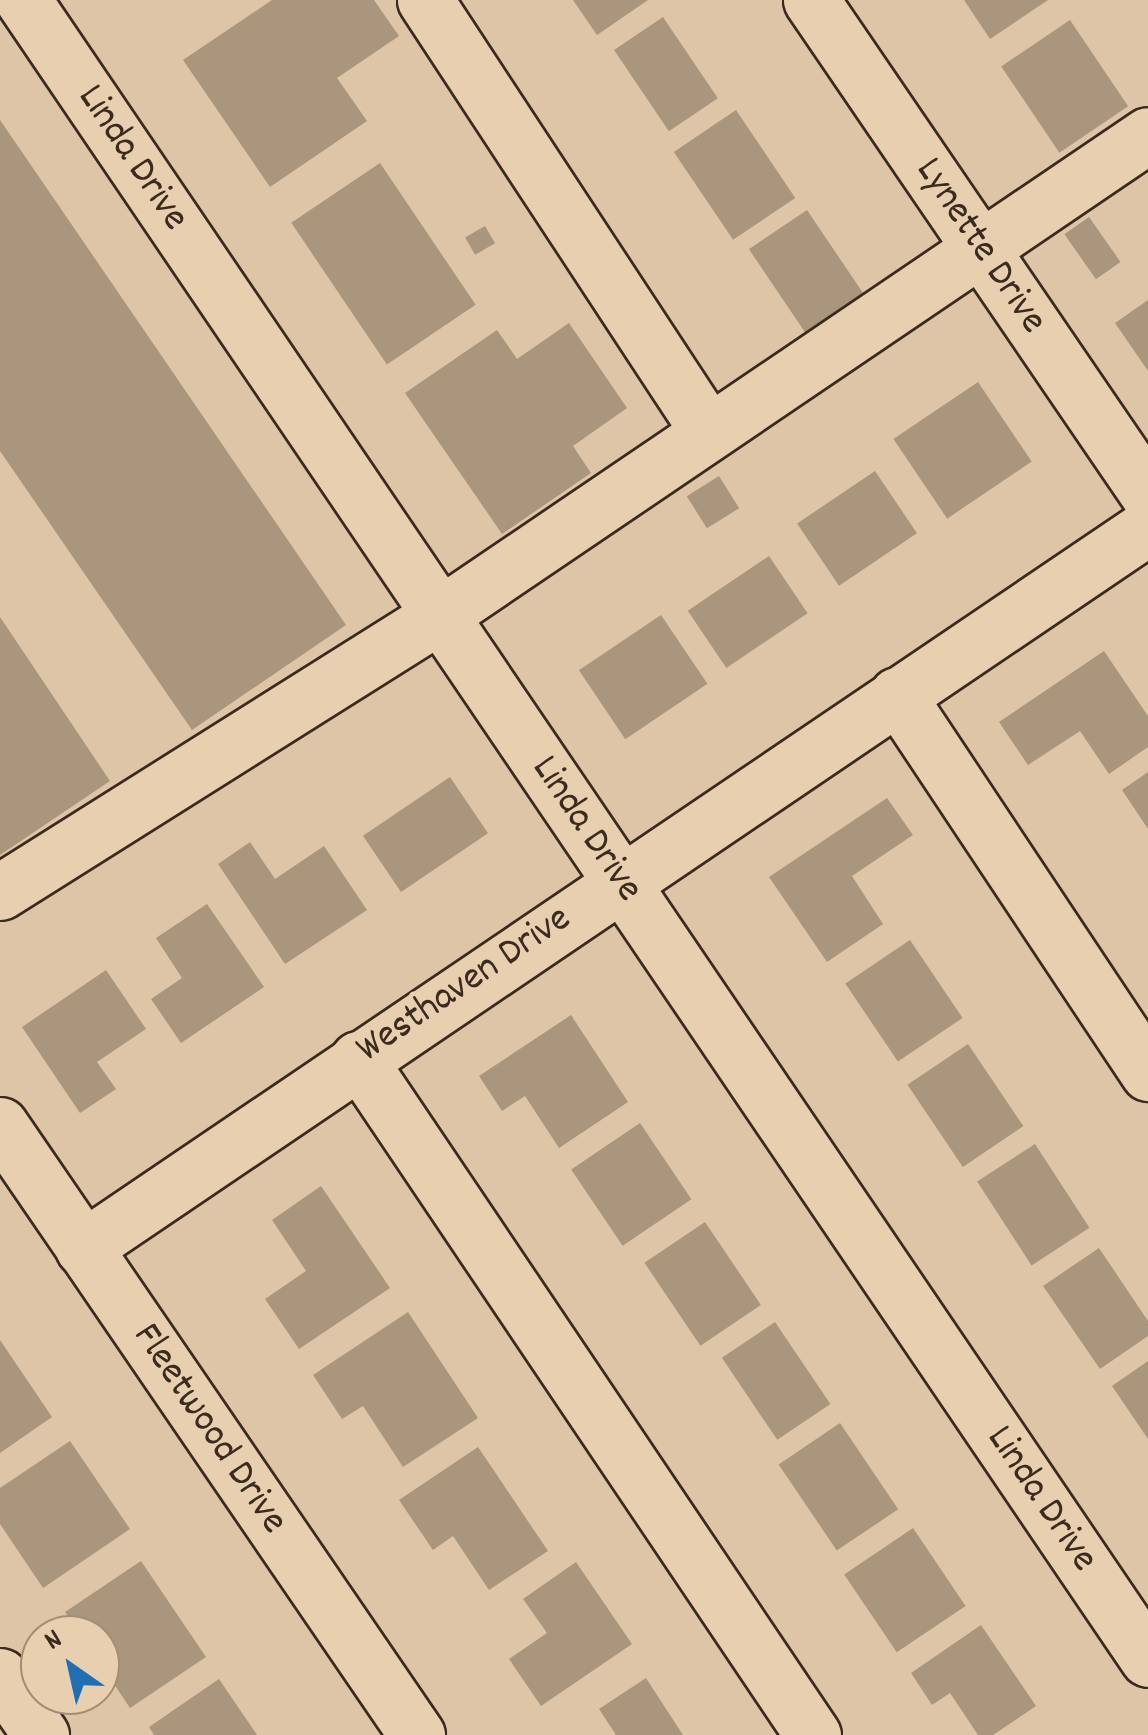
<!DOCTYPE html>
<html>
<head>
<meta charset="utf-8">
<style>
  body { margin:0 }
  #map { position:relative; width:1148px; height:1735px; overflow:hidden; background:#dec5a7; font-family:Dekko,sans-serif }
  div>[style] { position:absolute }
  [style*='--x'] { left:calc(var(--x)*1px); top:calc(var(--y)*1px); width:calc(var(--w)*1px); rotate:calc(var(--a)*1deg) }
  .building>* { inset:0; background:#aa957d; transform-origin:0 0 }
  .roads { filter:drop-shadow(2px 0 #3b2a1e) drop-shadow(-2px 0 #3b2a1e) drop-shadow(0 2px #3b2a1e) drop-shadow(0 -2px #3b2a1e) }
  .minor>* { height:55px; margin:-27.5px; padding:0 27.5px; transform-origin:27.5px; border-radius:27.5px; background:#e8cfb0 }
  span { translate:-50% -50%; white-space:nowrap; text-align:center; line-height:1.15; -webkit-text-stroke:9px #e8cfb0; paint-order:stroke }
  .street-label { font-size:40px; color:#3b2a1e }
  .north { position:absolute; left:20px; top:1615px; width:100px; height:100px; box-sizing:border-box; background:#e8cfb0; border:2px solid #a38d76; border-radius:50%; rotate:326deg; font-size:28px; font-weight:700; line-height:40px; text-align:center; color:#3b2a1e }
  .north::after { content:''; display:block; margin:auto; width:35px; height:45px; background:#1f6fb2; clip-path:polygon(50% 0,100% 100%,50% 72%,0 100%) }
</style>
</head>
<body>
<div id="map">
  <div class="building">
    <i style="clip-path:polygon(272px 0,374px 0,399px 36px,337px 78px,367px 121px,270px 187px,183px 60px)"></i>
    <i style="clip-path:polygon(573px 0,648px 0,597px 35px)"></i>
    <i style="clip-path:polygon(964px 0,1048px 0,990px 39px)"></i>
    <i style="left:663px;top:17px;width:98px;height:59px;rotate:56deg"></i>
    <i style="left:1070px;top:20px;width:104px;height:83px;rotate:56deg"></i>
    <i style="left:736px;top:110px;width:106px;height:75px;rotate:56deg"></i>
    <i style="clip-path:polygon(0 120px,346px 625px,192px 730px,0 451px)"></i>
    <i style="left:380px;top:163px;width:171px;height:107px;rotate:56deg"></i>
    <i style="left:807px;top:210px;width:102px;height:70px;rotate:56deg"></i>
    <i style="left:1089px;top:217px;width:55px;height:30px;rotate:55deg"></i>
    <i style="left:485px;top:226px;width:20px;height:23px;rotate:60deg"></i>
    <i style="clip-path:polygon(1148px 300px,1148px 371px,1115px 323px)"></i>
    <i style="clip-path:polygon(569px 323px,627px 408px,573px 446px,591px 473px,502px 534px,405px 393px,497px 330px,517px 359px)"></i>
    <i style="left:978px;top:382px;width:96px;height:102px;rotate:56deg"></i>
    <i style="left:875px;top:471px;width:75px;height:94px;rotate:56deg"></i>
    <i style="left:719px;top:476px;width:38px;height:38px;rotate:58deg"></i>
    <i style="left:769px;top:556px;width:69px;height:98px;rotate:56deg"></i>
    <i style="left:661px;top:615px;width:83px;height:99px;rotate:56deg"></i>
    <i style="clip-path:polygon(0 617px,110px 781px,0 855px)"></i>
    <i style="clip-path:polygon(1104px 651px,1148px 716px,1148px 747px,1109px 774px,1080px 731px,1028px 765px,999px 722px)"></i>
    <i style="clip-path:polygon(1148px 772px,1148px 829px,1122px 790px)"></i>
    <i style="left:450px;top:777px;width:68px;height:105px;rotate:56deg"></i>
    <i style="clip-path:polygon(887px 798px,913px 835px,852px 876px,883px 924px,827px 962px,769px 877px)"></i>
    <i style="clip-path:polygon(250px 842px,275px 879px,324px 846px,367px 910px,285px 964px,218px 864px)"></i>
    <i style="clip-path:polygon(207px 904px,264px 987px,181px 1043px,151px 999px,182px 978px,156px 938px)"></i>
    <i style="left:910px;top:940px;width:94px;height:78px;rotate:56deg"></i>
    <i style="clip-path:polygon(106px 970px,146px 1029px,97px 1062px,116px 1089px,80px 1113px,22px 1027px)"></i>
    <i style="clip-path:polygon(571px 1015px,628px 1102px,559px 1148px,525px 1096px,502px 1111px,479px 1076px)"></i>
    <i style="left:968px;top:1044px;width:99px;height:73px;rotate:56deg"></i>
    <i style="left:640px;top:1123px;width:92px;height:83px;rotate:56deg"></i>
    <i style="left:1035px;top:1144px;width:100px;height:69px;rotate:57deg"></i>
    <i style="clip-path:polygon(321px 1186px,390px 1288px,299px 1349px,265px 1299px,306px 1271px,272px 1220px)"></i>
    <i style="left:705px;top:1222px;width:100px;height:73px;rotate:56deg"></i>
    <i style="clip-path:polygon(1099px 1248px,1148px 1321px,1148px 1336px,1100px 1369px,1043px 1286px)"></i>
    <i style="clip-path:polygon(408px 1312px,478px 1418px,403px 1467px,363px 1406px,342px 1419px,313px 1375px)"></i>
    <i style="left:775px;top:1322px;width:99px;height:64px;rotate:56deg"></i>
    <i style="clip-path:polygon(0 1340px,52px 1417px,0 1453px)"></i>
    <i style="clip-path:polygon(1148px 1361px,1148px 1439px,1112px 1386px)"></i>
    <i style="left:840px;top:1423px;width:104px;height:74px;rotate:56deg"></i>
    <i style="clip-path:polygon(70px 1441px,130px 1529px,43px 1588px,0 1524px,0 1488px)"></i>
    <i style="clip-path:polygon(478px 1447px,548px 1551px,489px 1590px,453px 1536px,433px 1550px,399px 1500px)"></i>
    <i style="left:913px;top:1528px;width:94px;height:83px;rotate:56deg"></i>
    <i style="clip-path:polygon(141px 1561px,206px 1657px,130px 1708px,100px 1663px,100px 1635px,81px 1635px,65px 1612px)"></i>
    <i style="clip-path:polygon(576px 1562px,632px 1644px,541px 1706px,509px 1659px,547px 1633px,523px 1599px)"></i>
    <i style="clip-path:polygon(981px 1625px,1036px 1706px,993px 1735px,978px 1735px,950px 1693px,932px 1705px,911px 1673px)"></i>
    <i style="clip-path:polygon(646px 1678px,683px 1735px,616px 1735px,599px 1709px)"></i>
    <i style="clip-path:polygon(219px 1679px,257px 1735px,154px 1735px,149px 1727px)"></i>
  </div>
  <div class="roads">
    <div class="minor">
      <i style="--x:23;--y:0;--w:2004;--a:55.86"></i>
      <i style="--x:425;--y:0;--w:516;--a:56.71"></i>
      <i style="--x:811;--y:0;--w:598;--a:55.7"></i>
      <i style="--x:897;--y:695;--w:454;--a:56.4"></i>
      <i style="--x:0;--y:892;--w:520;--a:-32.19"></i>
      <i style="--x:440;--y:615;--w:855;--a:-34.14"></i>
      <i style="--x:358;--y:1059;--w:815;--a:56.06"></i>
      <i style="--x:0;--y:1125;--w:739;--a:55.64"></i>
      <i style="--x:83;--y:1248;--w:1286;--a:-34.1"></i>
      <i style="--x:0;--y:1676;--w:72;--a:55.2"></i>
    </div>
  </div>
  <div class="street-label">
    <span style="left:131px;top:159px;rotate:56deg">Linda Drive</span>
    <span style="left:979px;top:247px;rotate:56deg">Lynette Drive</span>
    <span style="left:585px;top:830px;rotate:56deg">Linda Drive</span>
    <span style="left:465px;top:986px;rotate:-34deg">Westhaven Drive</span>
    <span style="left:208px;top:1430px;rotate:56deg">Fleetwood Drive</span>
    <span style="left:1040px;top:1500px;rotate:56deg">Linda Drive</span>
  </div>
  <div class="north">N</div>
</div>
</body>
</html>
